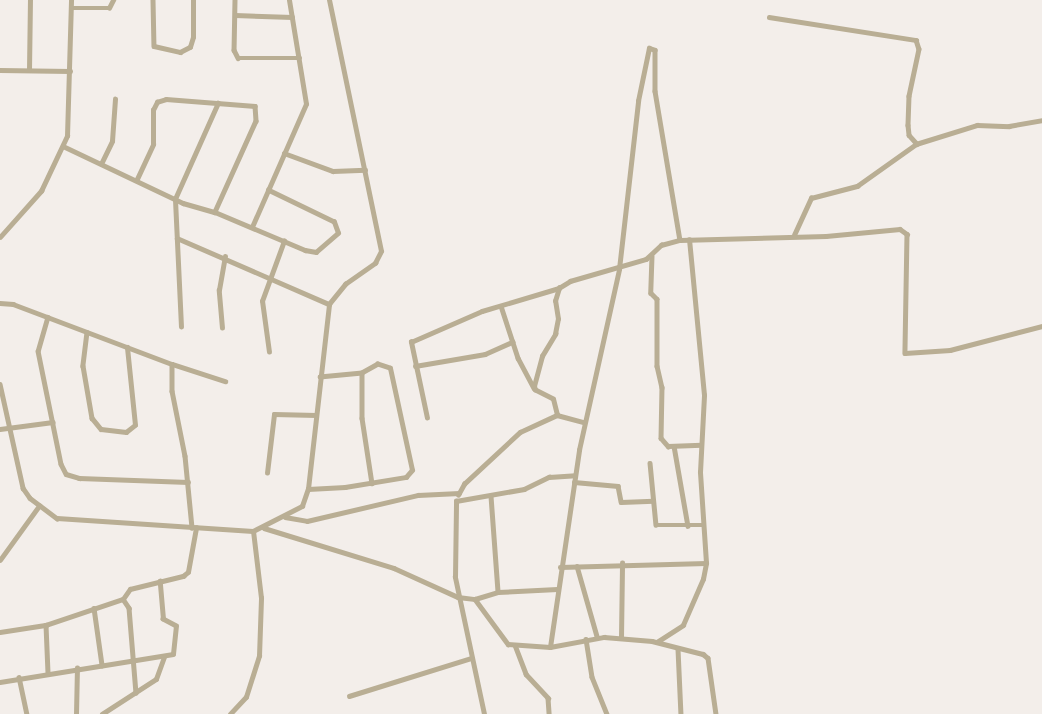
<!DOCTYPE html>
<html>
<head>
<meta charset="utf-8">
<style>
  body { margin:0 }
  #map { position:relative; width:1042px; height:714px; overflow:hidden; background:#f3eeea; font-family:Barlow,sans-serif }
  div>[style] { position:absolute }
  [style*='--x'] { left:calc(var(--x)*1px); top:calc(var(--y)*1px); width:calc(var(--w)*1px); rotate:calc(var(--a)*1deg) }
  .minor>* { height:4.5px; margin:-2.25px; padding:0 2.25px; transform-origin:2.25px; border-radius:2.25px; background:#b9ae94 }
  span { translate:-50% -50%; white-space:nowrap; text-align:center; line-height:1.15; -webkit-text-stroke:5px #f3eeea; paint-order:stroke }
</style>
</head>
<body>
<div id="map">
  <div class="minor">
    <i style="--x:153;--y:0;--w:46;--a:88.8"></i>
    <i style="--x:154;--y:46;--w:27;--a:13"></i>
    <i style="--x:180;--y:52;--w:11;--a:-27"></i>
    <i style="--x:190;--y:47;--w:10;--a:-73"></i>
    <i style="--x:193;--y:37;--w:37;--a:-90"></i>
    <i style="--x:235;--y:0;--w:50;--a:91.1"></i>
    <i style="--x:234;--y:50;--w:9;--a:63"></i>
    <i style="--x:238;--y:58;--w:62;--a:0"></i>
    <i style="--x:71;--y:8;--w:38;--a:0"></i>
    <i style="--x:109;--y:8;--w:9;--a:-63"></i>
    <i style="--x:235;--y:15;--w:57;--a:2"></i>
    <i style="--x:769;--y:17;--w:149;--a:8.9"></i>
    <i style="--x:916;--y:40;--w:9;--a:72"></i>
    <i style="--x:919;--y:49;--w:48;--a:102"></i>
    <i style="--x:909;--y:96;--w:29;--a:92"></i>
    <i style="--x:908;--y:125;--w:10;--a:84"></i>
    <i style="--x:909;--y:135;--w:12;--a:48"></i>
    <i style="--x:0;--y:70;--w:70;--a:0.8"></i>
    <i style="--x:29;--y:70;--w:70;--a:-89.2"></i>
    <i style="--x:63;--y:146;--w:133;--a:25.4"></i>
    <i style="--x:183;--y:203;--w:33;--a:16"></i>
    <i style="--x:215;--y:212;--w:98;--a:22.9"></i>
    <i style="--x:305;--y:250;--w:11;--a:10"></i>
    <i style="--x:316;--y:252;--w:29;--a:-41"></i>
    <i style="--x:338;--y:233;--w:12;--a:-110"></i>
    <i style="--x:334;--y:222;--w:73;--a:-154.1"></i>
    <i style="--x:284;--y:153;--w:52;--a:20.2"></i>
    <i style="--x:333;--y:171;--w:32;--a:-2"></i>
    <i style="--x:101;--y:164;--w:25;--a:-64"></i>
    <i style="--x:112;--y:141;--w:42;--a:-85.9"></i>
    <i style="--x:137;--y:179;--w:38;--a:-65"></i>
    <i style="--x:153;--y:144;--w:34;--a:-90"></i>
    <i style="--x:153;--y:110;--w:9;--a:-63"></i>
    <i style="--x:157;--y:102;--w:9;--a:-18"></i>
    <i style="--x:166;--y:99;--w:89;--a:4.5"></i>
    <i style="--x:255;--y:106;--w:15;--a:86"></i>
    <i style="--x:256;--y:121;--w:100;--a:114.3"></i>
    <i style="--x:252;--y:227;--w:134;--a:-66.3"></i>
    <i style="--x:306;--y:104;--w:105;--a:-99.3"></i>
    <i style="--x:794;--y:235;--w:41;--a:-65.3"></i>
    <i style="--x:811;--y:198;--w:48;--a:-14.6"></i>
    <i style="--x:857;--y:186;--w:72;--a:-35.4"></i>
    <i style="--x:916;--y:144;--w:64;--a:-17.3"></i>
    <i style="--x:977;--y:125;--w:32;--a:2"></i>
    <i style="--x:1009;--y:126;--w:34;--a:-10"></i>
    <i style="--x:0;--y:237;--w:62;--a:-48.3"></i>
    <i style="--x:41;--y:191;--w:61;--a:-64.7"></i>
    <i style="--x:67;--y:136;--w:136;--a:-88.3"></i>
    <i style="--x:177;--y:238;--w:166;--a:23.5"></i>
    <i style="--x:652;--y:256;--w:37;--a:92"></i>
    <i style="--x:651;--y:293;--w:8;--a:45"></i>
    <i style="--x:657;--y:299;--w:67;--a:90"></i>
    <i style="--x:657;--y:366;--w:22;--a:77"></i>
    <i style="--x:662;--y:387;--w:51;--a:91.1"></i>
    <i style="--x:661;--y:438;--w:11;--a:49"></i>
    <i style="--x:668;--y:446;--w:33;--a:-2"></i>
    <i style="--x:0;--y:303;--w:13;--a:4"></i>
    <i style="--x:13;--y:304;--w:170;--a:20.7"></i>
    <i style="--x:172;--y:364;--w:56;--a:17.8"></i>
    <i style="--x:501;--y:306;--w:55;--a:71.9"></i>
    <i style="--x:518;--y:358;--w:34;--a:62"></i>
    <i style="--x:48;--y:317;--w:35;--a:106"></i>
    <i style="--x:38;--y:351;--w:115;--a:78.5"></i>
    <i style="--x:61;--y:464;--w:11;--a:63"></i>
    <i style="--x:66;--y:474;--w:14;--a:17"></i>
    <i style="--x:79;--y:478;--w:109;--a:2.1"></i>
    <i style="--x:181;--y:327;--w:128;--a:-92.7"></i>
    <i style="--x:175;--y:199;--w:105;--a:-65.9"></i>
    <i style="--x:222;--y:328;--w:38;--a:-95"></i>
    <i style="--x:219;--y:290;--w:34;--a:-80"></i>
    <i style="--x:87;--y:332;--w:34;--a:97"></i>
    <i style="--x:83;--y:366;--w:53;--a:80.2"></i>
    <i style="--x:92;--y:418;--w:14;--a:51"></i>
    <i style="--x:101;--y:429;--w:25;--a:7"></i>
    <i style="--x:126;--y:432;--w:11;--a:-38"></i>
    <i style="--x:135;--y:425;--w:78;--a:-95.9"></i>
    <i style="--x:269;--y:352;--w:51;--a:-97.8"></i>
    <i style="--x:262;--y:301;--w:64;--a:-69.9"></i>
    <i style="--x:172;--y:364;--w:27;--a:90"></i>
    <i style="--x:172;--y:391;--w:66;--a:78.7"></i>
    <i style="--x:185;--y:456;--w:72;--a:84.4"></i>
    <i style="--x:415;--y:366;--w:71;--a:-9.7"></i>
    <i style="--x:485;--y:354;--w:30;--a:-24"></i>
    <i style="--x:362;--y:373;--w:45;--a:90"></i>
    <i style="--x:362;--y:418;--w:66;--a:81.3"></i>
    <i style="--x:0;--y:384;--w:107;--a:77.5"></i>
    <i style="--x:23;--y:488;--w:12;--a:55"></i>
    <i style="--x:30;--y:498;--w:34;--a:37"></i>
    <i style="--x:57;--y:518;--w:196;--a:3.8"></i>
    <i style="--x:253;--y:531;--w:55;--a:-27"></i>
    <i style="--x:302;--y:506;--w:18;--a:-71"></i>
    <i style="--x:308;--y:489;--w:186;--a:-83.5"></i>
    <i style="--x:329;--y:304;--w:26;--a:-51"></i>
    <i style="--x:345;--y:284;--w:37;--a:-35"></i>
    <i style="--x:375;--y:263;--w:13;--a:-63"></i>
    <i style="--x:381;--y:251;--w:256;--a:-101.7"></i>
    <i style="--x:557;--y:415;--w:16;--a:-104"></i>
    <i style="--x:553;--y:399;--w:20;--a:-153"></i>
    <i style="--x:535;--y:390;--w:4;--a:-104"></i>
    <i style="--x:534;--y:386;--w:31;--a:-75"></i>
    <i style="--x:542;--y:356;--w:26;--a:-59"></i>
    <i style="--x:555;--y:334;--w:15;--a:-79"></i>
    <i style="--x:558;--y:319;--w:18;--a:-99"></i>
    <i style="--x:555;--y:301;--w:14;--a:-73"></i>
    <i style="--x:559;--y:288;--w:13;--a:-32"></i>
    <i style="--x:570;--y:281;--w:79;--a:-16.1"></i>
    <i style="--x:646;--y:259;--w:21;--a:-43"></i>
    <i style="--x:661;--y:245;--w:20;--a:-15"></i>
    <i style="--x:680;--y:240;--w:146;--a:-1.6"></i>
    <i style="--x:826;--y:236;--w:74;--a:-5.4"></i>
    <i style="--x:900;--y:229;--w:9;--a:36"></i>
    <i style="--x:907;--y:234;--w:119;--a:91"></i>
    <i style="--x:905;--y:353;--w:45;--a:-3.8"></i>
    <i style="--x:950;--y:350;--w:95;--a:-14.6"></i>
    <i style="--x:427;--y:418;--w:78;--a:-101.9"></i>
    <i style="--x:411;--y:342;--w:77;--a:-23.6"></i>
    <i style="--x:482;--y:311;--w:80;--a:-16.6"></i>
    <i style="--x:0;--y:429;--w:53;--a:-7.5"></i>
    <i style="--x:674;--y:446;--w:81;--a:80.1"></i>
    <i style="--x:650;--y:463;--w:62;--a:84.5"></i>
    <i style="--x:656;--y:525;--w:48;--a:0"></i>
    <i style="--x:267;--y:473;--w:59;--a:-83.2"></i>
    <i style="--x:274;--y:414;--w:42;--a:1.4"></i>
    <i style="--x:574;--y:482;--w:44;--a:5.2"></i>
    <i style="--x:618;--y:486;--w:16;--a:79"></i>
    <i style="--x:621;--y:502;--w:32;--a:-2"></i>
    <i style="--x:308;--y:489;--w:37;--a:-3"></i>
    <i style="--x:345;--y:487;--w:62;--a:-9.3"></i>
    <i style="--x:406;--y:477;--w:9;--a:-49"></i>
    <i style="--x:412;--y:470;--w:104;--a:-102.2"></i>
    <i style="--x:390;--y:368;--w:13;--a:-162"></i>
    <i style="--x:378;--y:364;--w:18;--a:151"></i>
    <i style="--x:362;--y:373;--w:42;--a:174.6"></i>
    <i style="--x:458;--y:495;--w:13;--a:-61"></i>
    <i style="--x:464;--y:484;--w:76;--a:-42.9"></i>
    <i style="--x:520;--y:432;--w:41;--a:-24.7"></i>
    <i style="--x:557;--y:415;--w:28;--a:15"></i>
    <i style="--x:491;--y:496;--w:96;--a:85.8"></i>
    <i style="--x:285;--y:517;--w:22;--a:10"></i>
    <i style="--x:307;--y:521;--w:114;--a:-13.2"></i>
    <i style="--x:418;--y:495;--w:41;--a:-2.8"></i>
    <i style="--x:264;--y:528;--w:136;--a:17.1"></i>
    <i style="--x:394;--y:568;--w:70;--a:24.4"></i>
    <i style="--x:458;--y:597;--w:17;--a:7"></i>
    <i style="--x:475;--y:599;--w:56;--a:53.7"></i>
    <i style="--x:508;--y:644;--w:42;--a:4.1"></i>
    <i style="--x:550;--y:647;--w:55;--a:-10.5"></i>
    <i style="--x:604;--y:637;--w:48;--a:4.8"></i>
    <i style="--x:652;--y:641;--w:53;--a:14.3"></i>
    <i style="--x:703;--y:654;--w:6;--a:39"></i>
    <i style="--x:708;--y:658;--w:57;--a:81.9"></i>
    <i style="--x:0;--y:560;--w:67;--a:-54.2"></i>
    <i style="--x:577;--y:566;--w:73;--a:74.1"></i>
    <i style="--x:560;--y:567;--w:146;--a:-1.6"></i>
    <i style="--x:123;--y:599;--w:12;--a:-55"></i>
    <i style="--x:130;--y:589;--w:55;--a:-13.8"></i>
    <i style="--x:183;--y:576;--w:6;--a:-39"></i>
    <i style="--x:188;--y:572;--w:45;--a:-79.7"></i>
    <i style="--x:475;--y:599;--w:24;--a:-17"></i>
    <i style="--x:498;--y:592;--w:59;--a:-2.9"></i>
    <i style="--x:94;--y:608;--w:58;--a:82"></i>
    <i style="--x:46;--y:625;--w:47;--a:87.6"></i>
    <i style="--x:0;--y:632;--w:47;--a:-8.7"></i>
    <i style="--x:46;--y:625;--w:81;--a:-18.7"></i>
    <i style="--x:123;--y:599;--w:11;--a:56"></i>
    <i style="--x:129;--y:608;--w:85;--a:85.3"></i>
    <i style="--x:621;--y:638;--w:75;--a:-89.2"></i>
    <i style="--x:586;--y:639;--w:38;--a:81"></i>
    <i style="--x:592;--y:677;--w:40;--a:68"></i>
    <i style="--x:657;--y:642;--w:31;--a:-33"></i>
    <i style="--x:683;--y:625;--w:50;--a:-66.5"></i>
    <i style="--x:703;--y:579;--w:16;--a:-79"></i>
    <i style="--x:706;--y:563;--w:91;--a:-93.8"></i>
    <i style="--x:700;--y:472;--w:77;--a:-87"></i>
    <i style="--x:704;--y:395;--w:156;--a:-95.5"></i>
    <i style="--x:515;--y:645;--w:31;--a:69"></i>
    <i style="--x:526;--y:674;--w:33;--a:47"></i>
    <i style="--x:548;--y:698;--w:16;--a:86"></i>
    <i style="--x:550;--y:647;--w:199;--a:-81.6"></i>
    <i style="--x:579;--y:450;--w:185;--a:-77.5"></i>
    <i style="--x:619;--y:269;--w:169;--a:-83.5"></i>
    <i style="--x:638;--y:101;--w:54;--a:-78.3"></i>
    <i style="--x:649;--y:48;--w:6;--a:18"></i>
    <i style="--x:655;--y:50;--w:41;--a:90"></i>
    <i style="--x:655;--y:91;--w:151;--a:80.5"></i>
    <i style="--x:678;--y:649;--w:65;--a:87.4"></i>
    <i style="--x:19;--y:677;--w:38;--a:78"></i>
    <i style="--x:0;--y:682;--w:175;--a:-9.2"></i>
    <i style="--x:173;--y:654;--w:28;--a:-84"></i>
    <i style="--x:176;--y:626;--w:15;--a:-152"></i>
    <i style="--x:163;--y:619;--w:38;--a:-95"></i>
    <i style="--x:349;--y:696;--w:128;--a:-17.3"></i>
    <i style="--x:76;--y:714;--w:46;--a:-88.8"></i>
    <i style="--x:102;--y:714;--w:64;--a:-32.9"></i>
    <i style="--x:156;--y:679;--w:23;--a:-70"></i>
    <i style="--x:230;--y:714;--w:23;--a:-47"></i>
    <i style="--x:246;--y:697;--w:43;--a:-72.4"></i>
    <i style="--x:259;--y:656;--w:58;--a:-88"></i>
    <i style="--x:261;--y:598;--w:67;--a:-96.8"></i>
    <i style="--x:484;--y:714;--w:140;--a:-102"></i>
    <i style="--x:455;--y:577;--w:76;--a:-89.2"></i>
    <i style="--x:456;--y:501;--w:69;--a:-10"></i>
    <i style="--x:524;--y:489;--w:28;--a:-26"></i>
    <i style="--x:549;--y:477;--w:26;--a:-4"></i>
  </div>
</div>
</body>
</html>
